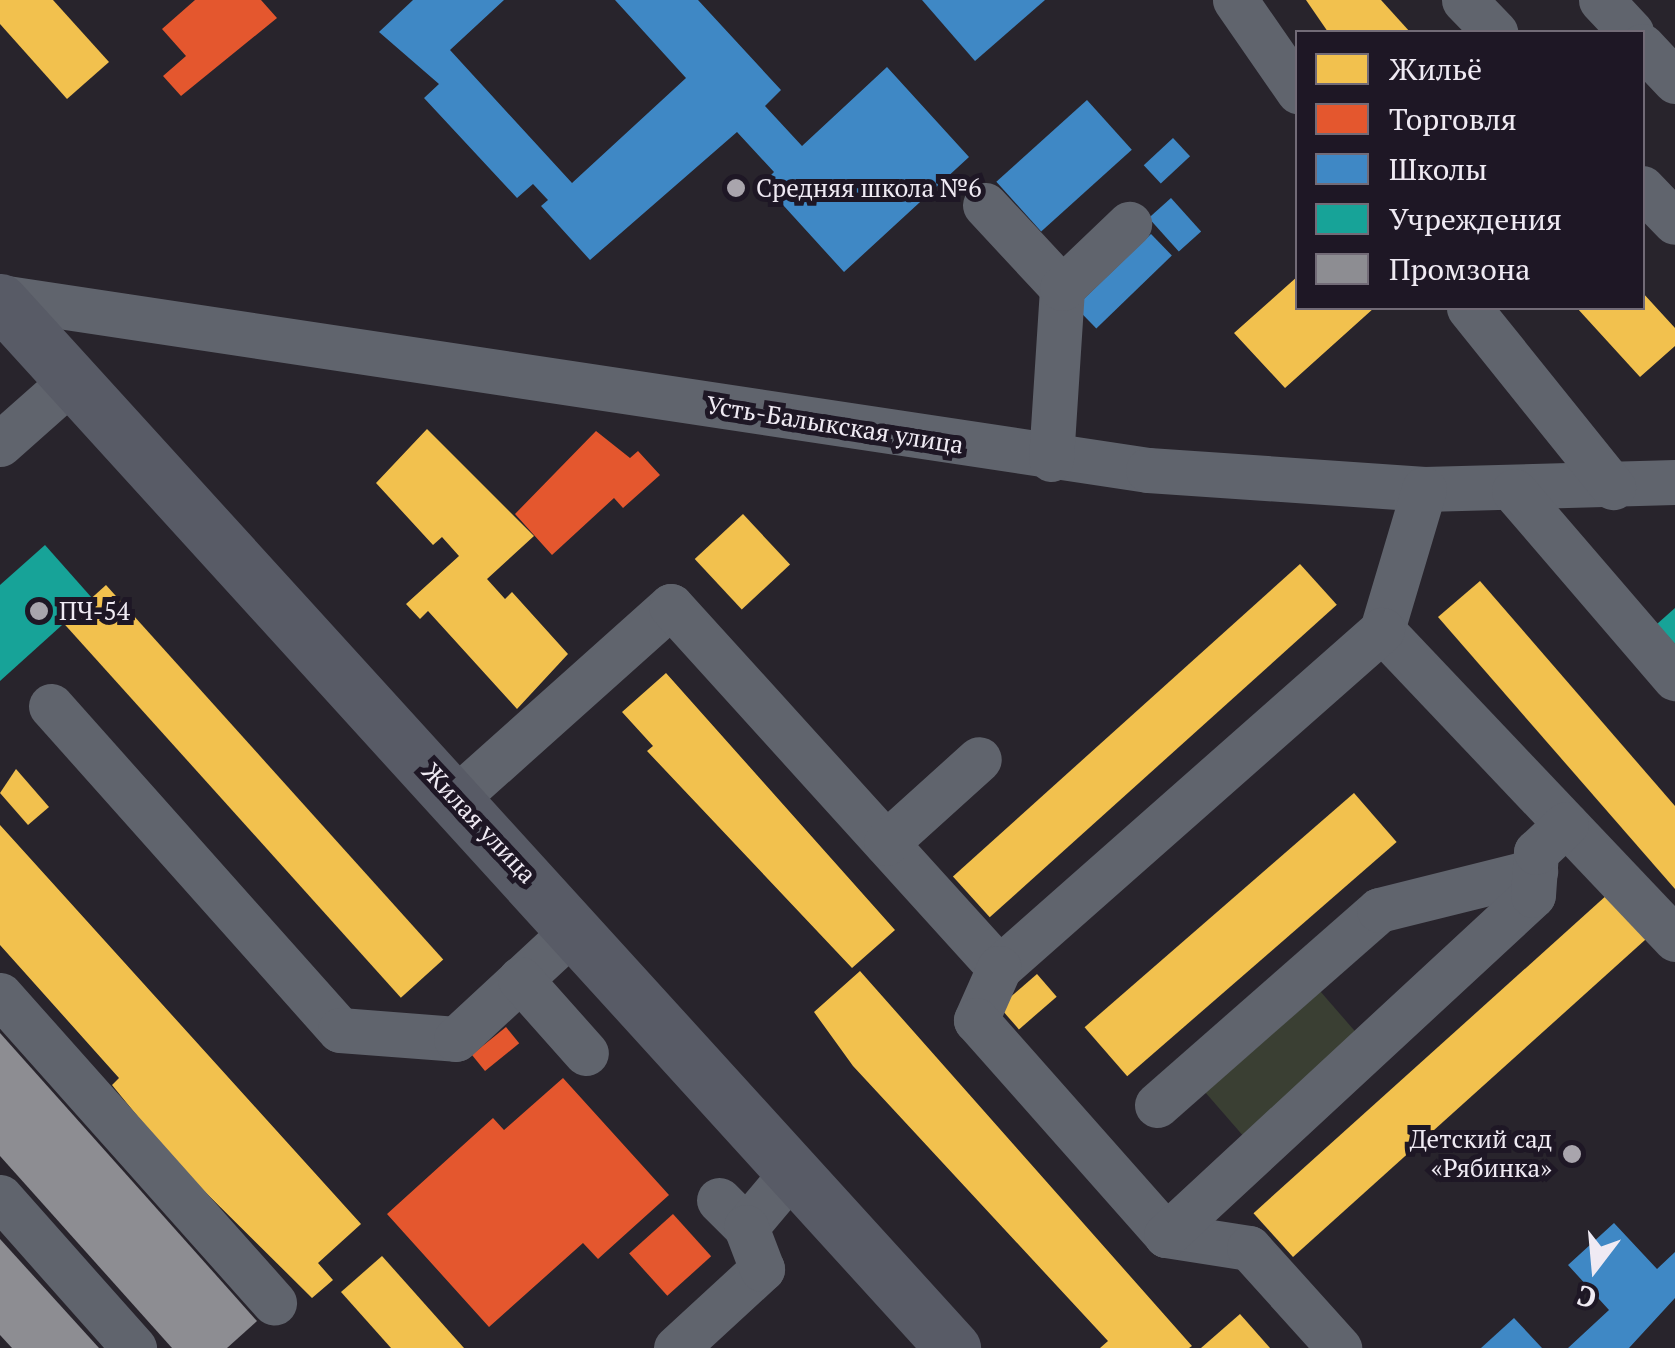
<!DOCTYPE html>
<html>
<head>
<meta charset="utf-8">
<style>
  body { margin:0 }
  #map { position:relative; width:1675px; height:1348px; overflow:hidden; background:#28242c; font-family:"PT Serif",serif }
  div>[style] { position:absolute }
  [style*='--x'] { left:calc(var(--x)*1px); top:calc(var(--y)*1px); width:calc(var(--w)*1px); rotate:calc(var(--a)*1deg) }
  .green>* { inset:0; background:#3a3f33; transform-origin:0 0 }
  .homes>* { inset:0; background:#f2c14e; transform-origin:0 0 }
  .shops>* { inset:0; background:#e4572e; transform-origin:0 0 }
  .schools>* { inset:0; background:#3f88c5; transform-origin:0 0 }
  .public>* { inset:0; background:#17a398 }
  .industry>* { inset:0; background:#8d8d92 }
  .minor>* { height:45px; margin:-22.5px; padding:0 22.5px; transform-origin:22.5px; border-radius:22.5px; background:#60646d }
  .major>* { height:55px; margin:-27.5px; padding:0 27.5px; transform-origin:27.5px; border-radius:27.5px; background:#585b66 }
  .dots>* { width:28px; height:28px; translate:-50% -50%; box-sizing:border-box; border:5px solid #1e1725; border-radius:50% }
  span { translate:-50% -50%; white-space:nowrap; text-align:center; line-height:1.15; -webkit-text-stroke:10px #1e1725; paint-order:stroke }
  .poi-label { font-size:25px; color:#efeaf3 }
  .left { translate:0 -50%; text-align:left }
  .right { translate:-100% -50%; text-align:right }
  .street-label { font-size:25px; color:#efeaf3 }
  .legend { position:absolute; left:1295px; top:30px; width:350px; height:280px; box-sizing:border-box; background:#1e1725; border:2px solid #726b77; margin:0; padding:12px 18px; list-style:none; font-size:30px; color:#efeaf3 }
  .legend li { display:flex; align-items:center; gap:20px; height:50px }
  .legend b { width:50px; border:2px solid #726b77 }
  .north { position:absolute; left:1545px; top:1218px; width:100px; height:100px; -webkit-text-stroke:8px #1e1725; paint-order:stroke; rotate:196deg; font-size:28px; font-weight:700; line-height:40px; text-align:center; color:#efeaf3 }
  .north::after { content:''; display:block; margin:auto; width:35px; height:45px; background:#efeaf3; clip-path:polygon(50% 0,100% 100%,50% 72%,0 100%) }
</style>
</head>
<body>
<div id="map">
  <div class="green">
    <i style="left:1320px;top:991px;width:65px;height:153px;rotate:49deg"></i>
  </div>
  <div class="homes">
    <i style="clip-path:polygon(0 0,53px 0,109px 62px,67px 99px,0 24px)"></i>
    <i style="clip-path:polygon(1306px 0,1381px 0,1410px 32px,1328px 32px)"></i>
    <i style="clip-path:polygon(1298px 276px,1298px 308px,1374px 308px,1285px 388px,1234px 333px)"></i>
    <i style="clip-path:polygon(1642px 292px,1675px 328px,1675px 346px,1640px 377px,1577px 308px,1642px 308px)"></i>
    <i style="clip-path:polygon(427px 429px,534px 536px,487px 579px,505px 599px,512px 592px,568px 654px,517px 709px,428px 611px,420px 619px,406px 604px,459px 556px,442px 537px,433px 545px,376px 483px)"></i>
    <i style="left:743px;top:514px;width:69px;height:66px;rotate:47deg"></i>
    <i style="left:1300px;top:564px;width:55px;height:467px;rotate:48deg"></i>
    <i style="clip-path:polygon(1480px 581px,1675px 806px,1675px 889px,1438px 617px)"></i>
    <i style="left:106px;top:585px;width:504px;height:57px;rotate:48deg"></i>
    <i style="clip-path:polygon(666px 673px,895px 930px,852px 968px,647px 751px,653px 746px,622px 712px)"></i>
    <i style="clip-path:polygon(16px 769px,49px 807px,28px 825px,0 793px)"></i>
    <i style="left:1354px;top:793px;width:65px;height:357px;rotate:49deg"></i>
    <i style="clip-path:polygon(0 825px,361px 1224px,318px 1263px,333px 1280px,312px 1298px,175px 1162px,112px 1085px,119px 1078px,0 945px)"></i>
    <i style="left:1608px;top:894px;width:59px;height:477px;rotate:48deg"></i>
    <i style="clip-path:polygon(860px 971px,1192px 1346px,1189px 1348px,1100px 1348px,1108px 1341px,853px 1066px,814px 1012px)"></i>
    <i style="left:1037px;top:974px;width:30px;height:50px;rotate:49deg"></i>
    <i style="clip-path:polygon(382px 1256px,464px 1348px,391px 1348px,341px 1292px)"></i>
    <i style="clip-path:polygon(1240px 1314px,1270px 1348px,1201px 1348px)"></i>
  </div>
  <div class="shops">
    <i style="clip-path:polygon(195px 0,261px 0,277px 18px,181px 96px,163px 76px,186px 56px,162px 29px)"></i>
    <i style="clip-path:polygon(596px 431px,630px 458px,638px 451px,660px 475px,623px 508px,614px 498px,552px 555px,515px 514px)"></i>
    <i style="left:506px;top:1027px;width:21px;height:44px;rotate:51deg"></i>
    <i style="clip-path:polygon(563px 1078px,669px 1195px,598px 1259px,583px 1243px,489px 1327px,387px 1214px,493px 1118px,504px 1130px)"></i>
    <i style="left:673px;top:1214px;width:57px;height:59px;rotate:48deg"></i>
  </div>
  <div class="schools">
    <i style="clip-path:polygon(413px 0,504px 0,450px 50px,572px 183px,686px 78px,615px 0,698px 0,781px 90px,765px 106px,802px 146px,887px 67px,969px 157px,844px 272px,763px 183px,774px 172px,737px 132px,590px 260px,541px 206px,548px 200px,533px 184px,517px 198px,424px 98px,439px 84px,379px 32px)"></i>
    <i style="clip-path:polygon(922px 0,1045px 0,975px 61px)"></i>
    <i style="left:1087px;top:100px;width:67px;height:122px;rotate:48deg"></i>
    <i style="left:1173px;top:138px;width:25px;height:40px;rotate:47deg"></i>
    <i style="left:1171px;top:198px;width:45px;height:30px;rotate:48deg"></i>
    <i style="left:1151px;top:234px;width:30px;height:105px;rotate:46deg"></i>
    <i style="clip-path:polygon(1614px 1223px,1657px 1269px,1675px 1252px,1675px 1298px,1629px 1348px,1568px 1348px,1609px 1310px,1568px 1265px)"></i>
    <i style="clip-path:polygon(1514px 1318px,1542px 1348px,1481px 1348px)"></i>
  </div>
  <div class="public">
    <i style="clip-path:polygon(45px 545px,92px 598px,0 681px,0 585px)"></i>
    <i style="clip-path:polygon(1675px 608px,1675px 644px,1657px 624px)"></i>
  </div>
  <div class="industry">
    <i style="clip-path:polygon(0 1033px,257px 1321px,227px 1348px,172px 1348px,0 1156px)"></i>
    <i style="clip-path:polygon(0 1239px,99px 1348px,12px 1348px,0 1335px)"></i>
  </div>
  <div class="minor">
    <i style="--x:1235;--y:0;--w:111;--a:55.3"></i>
    <i style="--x:1464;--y:0;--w:45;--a:45.9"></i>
    <i style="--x:1601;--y:0;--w:44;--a:46.8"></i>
    <i style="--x:1642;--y:46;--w:48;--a:46.7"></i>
    <i style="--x:1642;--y:188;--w:47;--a:45.9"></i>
    <i style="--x:985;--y:205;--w:113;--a:47.1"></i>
    <i style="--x:0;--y:297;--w:1161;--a:8.57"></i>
    <i style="--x:1148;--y:470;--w:277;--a:3.9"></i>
    <i style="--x:1424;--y:489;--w:251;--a:-1.6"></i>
    <i style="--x:1469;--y:308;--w:230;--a:51.2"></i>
    <i style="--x:0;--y:444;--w:96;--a:-41.6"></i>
    <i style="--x:1051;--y:459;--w:171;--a:-86.3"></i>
    <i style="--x:1062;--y:288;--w:93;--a:-43.7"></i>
    <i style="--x:1424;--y:489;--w:147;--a:106.6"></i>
    <i style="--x:1382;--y:630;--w:426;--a:46.5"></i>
    <i style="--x:1514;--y:491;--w:247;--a:49.3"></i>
    <i style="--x:51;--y:706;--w:434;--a:48.3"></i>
    <i style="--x:340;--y:1030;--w:116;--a:4.4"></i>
    <i style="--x:456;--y:1039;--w:163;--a:-42.8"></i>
    <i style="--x:456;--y:798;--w:288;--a:-41.8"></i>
    <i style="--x:671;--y:606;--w:488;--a:47.8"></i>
    <i style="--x:999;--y:968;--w:511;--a:-41.43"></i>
    <i style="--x:886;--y:843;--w:125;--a:-42.1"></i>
    <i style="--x:999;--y:968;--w:57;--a:113.9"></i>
    <i style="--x:976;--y:1020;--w:287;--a:48.5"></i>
    <i style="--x:1166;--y:1235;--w:84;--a:8.9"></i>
    <i style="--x:1249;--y:1248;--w:135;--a:48"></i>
    <i style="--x:520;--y:979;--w:99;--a:48.3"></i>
    <i style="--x:0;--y:995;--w:412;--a:48.3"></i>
    <i style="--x:1157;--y:1105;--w:295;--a:-41.3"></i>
    <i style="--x:1379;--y:910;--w:161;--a:-14"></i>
    <i style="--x:0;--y:1197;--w:202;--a:48.4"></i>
    <i style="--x:719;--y:1200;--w:38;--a:45"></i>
    <i style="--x:746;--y:1227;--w:75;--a:-49.9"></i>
    <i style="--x:1166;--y:1235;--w:500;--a:-42.81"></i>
    <i style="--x:1533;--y:895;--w:43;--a:-86"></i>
    <i style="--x:1536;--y:852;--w:41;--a:-43"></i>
    <i style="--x:676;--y:1348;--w:117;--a:-42.6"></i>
    <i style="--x:762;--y:1269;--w:45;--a:-110.9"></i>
  </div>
  <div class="major">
    <i style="--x:0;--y:301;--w:1416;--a:47.69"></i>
  </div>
  <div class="dots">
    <i style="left:736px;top:188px;background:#a9a5ad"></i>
    <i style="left:39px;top:611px;background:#a9a5ad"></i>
    <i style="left:1572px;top:1154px;background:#a9a5ad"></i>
  </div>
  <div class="poi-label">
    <span class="left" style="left:756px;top:188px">Средняя школа №6</span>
    <span class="left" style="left:59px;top:611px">ПЧ-54</span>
    <span class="right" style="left:1552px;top:1154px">Детский сад<br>«Рябинка»</span>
  </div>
  <div class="street-label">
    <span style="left:835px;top:425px;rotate:9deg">Усть-Балыкская улица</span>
    <span style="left:479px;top:823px;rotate:47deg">Жилая улица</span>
  </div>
  <ul class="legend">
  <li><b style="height:28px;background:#f2c14e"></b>Жильё</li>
  <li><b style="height:28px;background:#e4572e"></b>Торговля</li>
  <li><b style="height:28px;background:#3f88c5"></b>Школы</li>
  <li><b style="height:28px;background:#17a398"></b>Учреждения</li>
  <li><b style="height:28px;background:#8d8d92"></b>Промзона</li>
  </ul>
  <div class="north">С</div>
</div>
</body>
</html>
